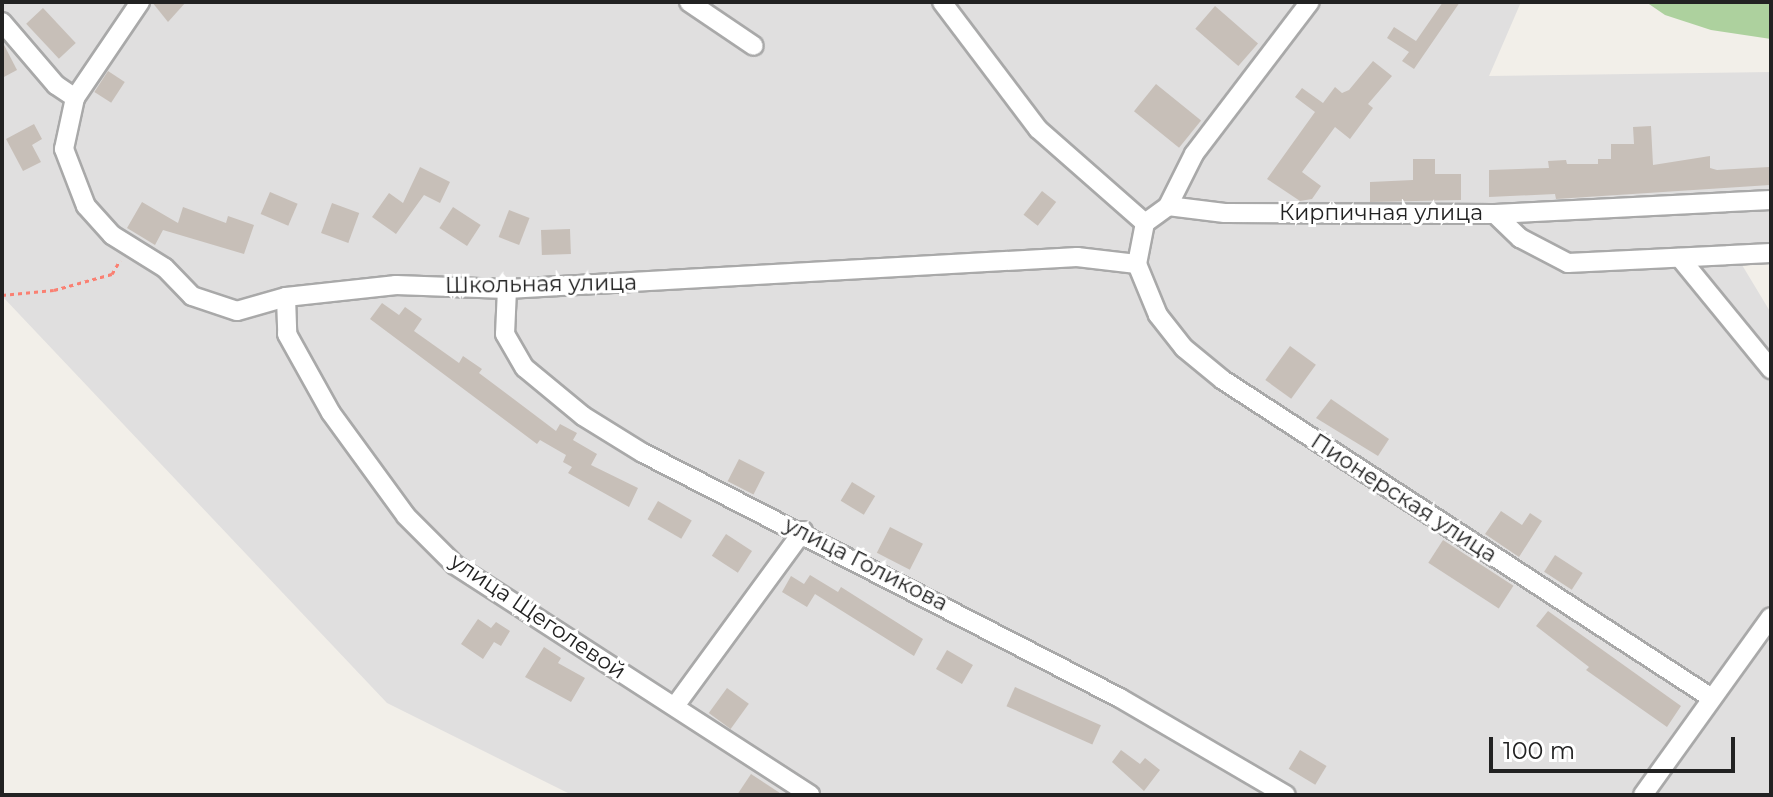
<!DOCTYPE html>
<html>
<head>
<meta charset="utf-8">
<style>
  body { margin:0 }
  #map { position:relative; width:1773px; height:797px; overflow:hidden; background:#f2efe9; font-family:Montserrat,sans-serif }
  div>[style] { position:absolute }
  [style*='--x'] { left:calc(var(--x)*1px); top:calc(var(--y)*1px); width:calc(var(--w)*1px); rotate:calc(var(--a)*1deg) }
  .residential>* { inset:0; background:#e0dfdf }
  .forest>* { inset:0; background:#add19e }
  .building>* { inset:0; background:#c7bfb8; transform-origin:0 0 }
  .path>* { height:3px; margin-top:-1.5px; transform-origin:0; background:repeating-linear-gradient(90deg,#fa8072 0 4px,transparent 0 8px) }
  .roads { filter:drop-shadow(2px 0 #a9a9a9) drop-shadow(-2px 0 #a9a9a9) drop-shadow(0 2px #a9a9a9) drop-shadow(0 -2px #a9a9a9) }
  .minor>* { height:18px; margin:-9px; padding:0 9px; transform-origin:9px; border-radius:9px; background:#fff }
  span { translate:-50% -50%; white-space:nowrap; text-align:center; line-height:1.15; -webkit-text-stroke:6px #fff; paint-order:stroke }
  .street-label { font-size:22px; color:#222 }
  .frame { position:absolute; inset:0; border:4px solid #222; pointer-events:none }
  .scale { position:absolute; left:1489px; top:737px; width:246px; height:36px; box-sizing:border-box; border:4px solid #222; border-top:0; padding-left:10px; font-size:24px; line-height:28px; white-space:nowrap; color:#222; -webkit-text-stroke:6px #fff; paint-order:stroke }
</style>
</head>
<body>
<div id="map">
  <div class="residential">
    <i style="clip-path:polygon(2px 2px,1521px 2px,1489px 76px,1771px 72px,1771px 252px,1736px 255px,1771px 313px,1771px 795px,572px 795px,387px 703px,2px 296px)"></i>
  </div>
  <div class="forest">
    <i style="clip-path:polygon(1646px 2px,1771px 2px,1771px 39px,1711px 30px,1665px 15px)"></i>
  </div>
  <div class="building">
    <i style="clip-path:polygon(152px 2px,186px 2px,168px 22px)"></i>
    <i style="clip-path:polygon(1443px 2px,1460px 2px,1414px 69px,1402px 61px,1409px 52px,1387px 38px,1394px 27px,1416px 41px)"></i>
    <i style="left:1215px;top:6px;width:57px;height:30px;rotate:41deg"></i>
    <i style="left:43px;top:8px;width:48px;height:23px;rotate:47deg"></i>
    <i style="clip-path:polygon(2px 41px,17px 70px,2px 78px)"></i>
    <i style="clip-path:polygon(1373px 61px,1392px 76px,1368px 104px,1373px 108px,1350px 139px,1335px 127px,1302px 172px,1321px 186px,1312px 199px,1300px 201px,1267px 179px,1315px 112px,1295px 97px,1302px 88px,1323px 103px,1335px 87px,1342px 93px,1349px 90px)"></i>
    <i style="left:108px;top:71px;width:20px;height:25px;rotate:33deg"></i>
    <i style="left:1156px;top:84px;width:58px;height:35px;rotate:39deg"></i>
    <i style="clip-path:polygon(34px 124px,42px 139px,32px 145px,41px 162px,23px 171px,6px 139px)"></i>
    <i style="clip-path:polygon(1651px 126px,1653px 165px,1710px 156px,1710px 168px,1717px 170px,1769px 167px,1770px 185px,1556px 199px,1555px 194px,1489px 197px,1489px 170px,1549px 168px,1548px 161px,1566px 160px,1567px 164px,1598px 164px,1598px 159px,1611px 159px,1611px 144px,1634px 144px,1633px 127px)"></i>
    <i style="clip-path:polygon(1413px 159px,1435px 159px,1435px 174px,1461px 174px,1461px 200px,1370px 202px,1370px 182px,1413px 180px)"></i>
    <i style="clip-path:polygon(420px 167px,450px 182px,440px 203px,424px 195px,396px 234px,372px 217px,389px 193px,403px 203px)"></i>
    <i style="left:1042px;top:191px;width:18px;height:30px;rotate:38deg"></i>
    <i style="left:270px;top:192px;width:30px;height:24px;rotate:23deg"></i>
    <i style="clip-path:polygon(142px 202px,178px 223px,183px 207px,226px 223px,228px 216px,254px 225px,244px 254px,163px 230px,155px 245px,127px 228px)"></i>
    <i style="left:332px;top:203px;width:29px;height:32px;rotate:20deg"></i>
    <i style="left:453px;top:207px;width:33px;height:25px;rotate:33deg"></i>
    <i style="left:509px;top:210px;width:22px;height:29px;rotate:21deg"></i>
    <i style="left:570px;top:229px;width:25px;height:29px;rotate:88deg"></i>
    <i style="clip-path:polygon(382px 303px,399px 315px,405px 307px,422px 319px,414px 331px,459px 363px,463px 356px,482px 369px,479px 373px,556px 431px,560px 424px,577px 433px,573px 440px,597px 454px,591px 465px,638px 488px,629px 507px,568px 473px,572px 467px,563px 462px,566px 455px,540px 440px,537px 444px,370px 319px)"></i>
    <i style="left:1290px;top:346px;width:32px;height:42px;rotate:36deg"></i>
    <i style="clip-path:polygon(1331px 399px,1389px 439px,1378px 456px,1316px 418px)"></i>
    <i style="left:739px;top:459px;width:29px;height:25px;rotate:27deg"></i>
    <i style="left:852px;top:482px;width:27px;height:22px;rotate:31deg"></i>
    <i style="left:658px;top:501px;width:39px;height:21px;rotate:30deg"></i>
    <i style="clip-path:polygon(1501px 511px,1522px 525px,1530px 513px,1542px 521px,1519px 557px,1485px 534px)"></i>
    <i style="left:890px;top:527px;width:37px;height:29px;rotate:27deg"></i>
    <i style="left:726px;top:534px;width:31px;height:26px;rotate:33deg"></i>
    <i style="left:1443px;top:540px;width:84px;height:27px;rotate:33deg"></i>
    <i style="left:1555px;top:555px;width:33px;height:20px;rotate:33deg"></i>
    <i style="clip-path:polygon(810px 575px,838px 592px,841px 587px,923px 639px,914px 656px,815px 594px,807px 607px,782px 592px,791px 576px,804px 584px)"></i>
    <i style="clip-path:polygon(1548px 611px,1681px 706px,1667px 727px,1586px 670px,1589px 667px,1536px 626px)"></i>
    <i style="clip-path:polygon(478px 619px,491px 628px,496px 622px,510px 631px,501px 646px,494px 642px,483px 659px,461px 644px)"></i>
    <i style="clip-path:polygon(544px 647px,561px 658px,558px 663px,585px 678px,571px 702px,525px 677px)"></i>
    <i style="left:947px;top:650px;width:30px;height:22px;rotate:30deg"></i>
    <i style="left:1015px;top:687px;width:94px;height:21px;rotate:24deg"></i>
    <i style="left:727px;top:688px;width:27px;height:31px;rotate:36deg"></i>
    <i style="clip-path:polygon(1121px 750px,1140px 764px,1145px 758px,1160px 770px,1144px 791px,1112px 762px)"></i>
    <i style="left:1300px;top:750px;width:31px;height:22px;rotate:31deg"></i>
    <i style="clip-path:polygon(751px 774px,783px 795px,737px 795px)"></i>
  </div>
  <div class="path">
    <i style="--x:2;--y:295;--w:52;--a:-5.5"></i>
    <i style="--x:54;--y:290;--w:60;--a:-15.4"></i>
    <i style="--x:112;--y:274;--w:16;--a:-60"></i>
  </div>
  <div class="roads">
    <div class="minor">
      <i style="--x:140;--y:2;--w:116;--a:124.1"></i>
      <i style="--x:75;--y:98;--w:52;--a:102.2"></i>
      <i style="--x:64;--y:149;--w:61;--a:68.9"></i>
      <i style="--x:86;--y:206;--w:39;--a:48"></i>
      <i style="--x:112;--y:235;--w:62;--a:31.9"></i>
      <i style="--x:165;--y:268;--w:39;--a:46"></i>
      <i style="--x:192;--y:296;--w:47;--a:18.4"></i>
      <i style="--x:237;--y:311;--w:51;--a:-15.9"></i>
      <i style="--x:286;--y:297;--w:111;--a:-6.2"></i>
      <i style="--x:396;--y:285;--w:111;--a:2.1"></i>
      <i style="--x:507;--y:289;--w:571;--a:-3.21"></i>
      <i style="--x:1077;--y:257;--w:60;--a:6.7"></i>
      <i style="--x:1137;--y:264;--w:42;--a:-79"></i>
      <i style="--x:1145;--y:223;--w:29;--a:-36"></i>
      <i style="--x:1168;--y:206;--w:58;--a:-63.4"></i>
      <i style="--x:1194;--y:154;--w:191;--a:-52.7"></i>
      <i style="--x:689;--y:2;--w:78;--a:34.1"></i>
      <i style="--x:942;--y:2;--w:159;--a:52.9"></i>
      <i style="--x:1038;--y:129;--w:142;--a:41.3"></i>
      <i style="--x:2;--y:22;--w:83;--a:49.4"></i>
      <i style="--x:56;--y:85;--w:23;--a:34"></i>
      <i style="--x:1168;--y:206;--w:57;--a:7"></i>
      <i style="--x:1225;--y:213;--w:270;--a:0.2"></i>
      <i style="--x:1495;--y:214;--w:35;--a:44"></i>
      <i style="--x:1520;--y:238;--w:54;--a:27.5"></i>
      <i style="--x:1568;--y:263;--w:203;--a:-2.8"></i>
      <i style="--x:1495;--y:214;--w:276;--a:-2.9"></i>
      <i style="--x:1680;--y:258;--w:144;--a:50.7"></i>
      <i style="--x:1137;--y:264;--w:55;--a:67.6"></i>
      <i style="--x:1158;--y:315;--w:42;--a:51.8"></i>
      <i style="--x:1184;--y:348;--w:50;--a:39.4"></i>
      <i style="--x:1223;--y:380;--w:581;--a:33.06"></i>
      <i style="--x:507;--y:289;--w:45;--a:92.5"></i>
      <i style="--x:505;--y:334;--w:39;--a:60"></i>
      <i style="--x:525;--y:368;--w:75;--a:39.6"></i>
      <i style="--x:583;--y:416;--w:70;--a:31.7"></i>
      <i style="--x:643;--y:453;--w:536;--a:27.19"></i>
      <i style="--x:1120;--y:698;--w:192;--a:30.3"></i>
      <i style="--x:286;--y:297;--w:37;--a:88"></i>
      <i style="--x:287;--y:334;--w:90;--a:60.9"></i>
      <i style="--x:331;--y:413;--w:127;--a:53.9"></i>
      <i style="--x:406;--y:516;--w:69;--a:45"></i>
      <i style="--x:455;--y:565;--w:423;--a:32.9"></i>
      <i style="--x:675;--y:706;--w:217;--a:-53.8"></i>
      <i style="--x:1643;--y:795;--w:219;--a:-54.3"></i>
    </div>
  </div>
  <div class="street-label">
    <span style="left:1381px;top:213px">Кирпичная улица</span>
    <span style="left:541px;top:284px;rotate:-1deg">Школьная улица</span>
    <span style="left:1404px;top:498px;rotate:33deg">Пионерская улица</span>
    <span style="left:866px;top:564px;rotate:27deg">улица Голикова</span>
    <span style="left:538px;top:616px;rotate:34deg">улица Щеголевой</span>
  </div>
  <div class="frame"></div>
  <div class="scale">100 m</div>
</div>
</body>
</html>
